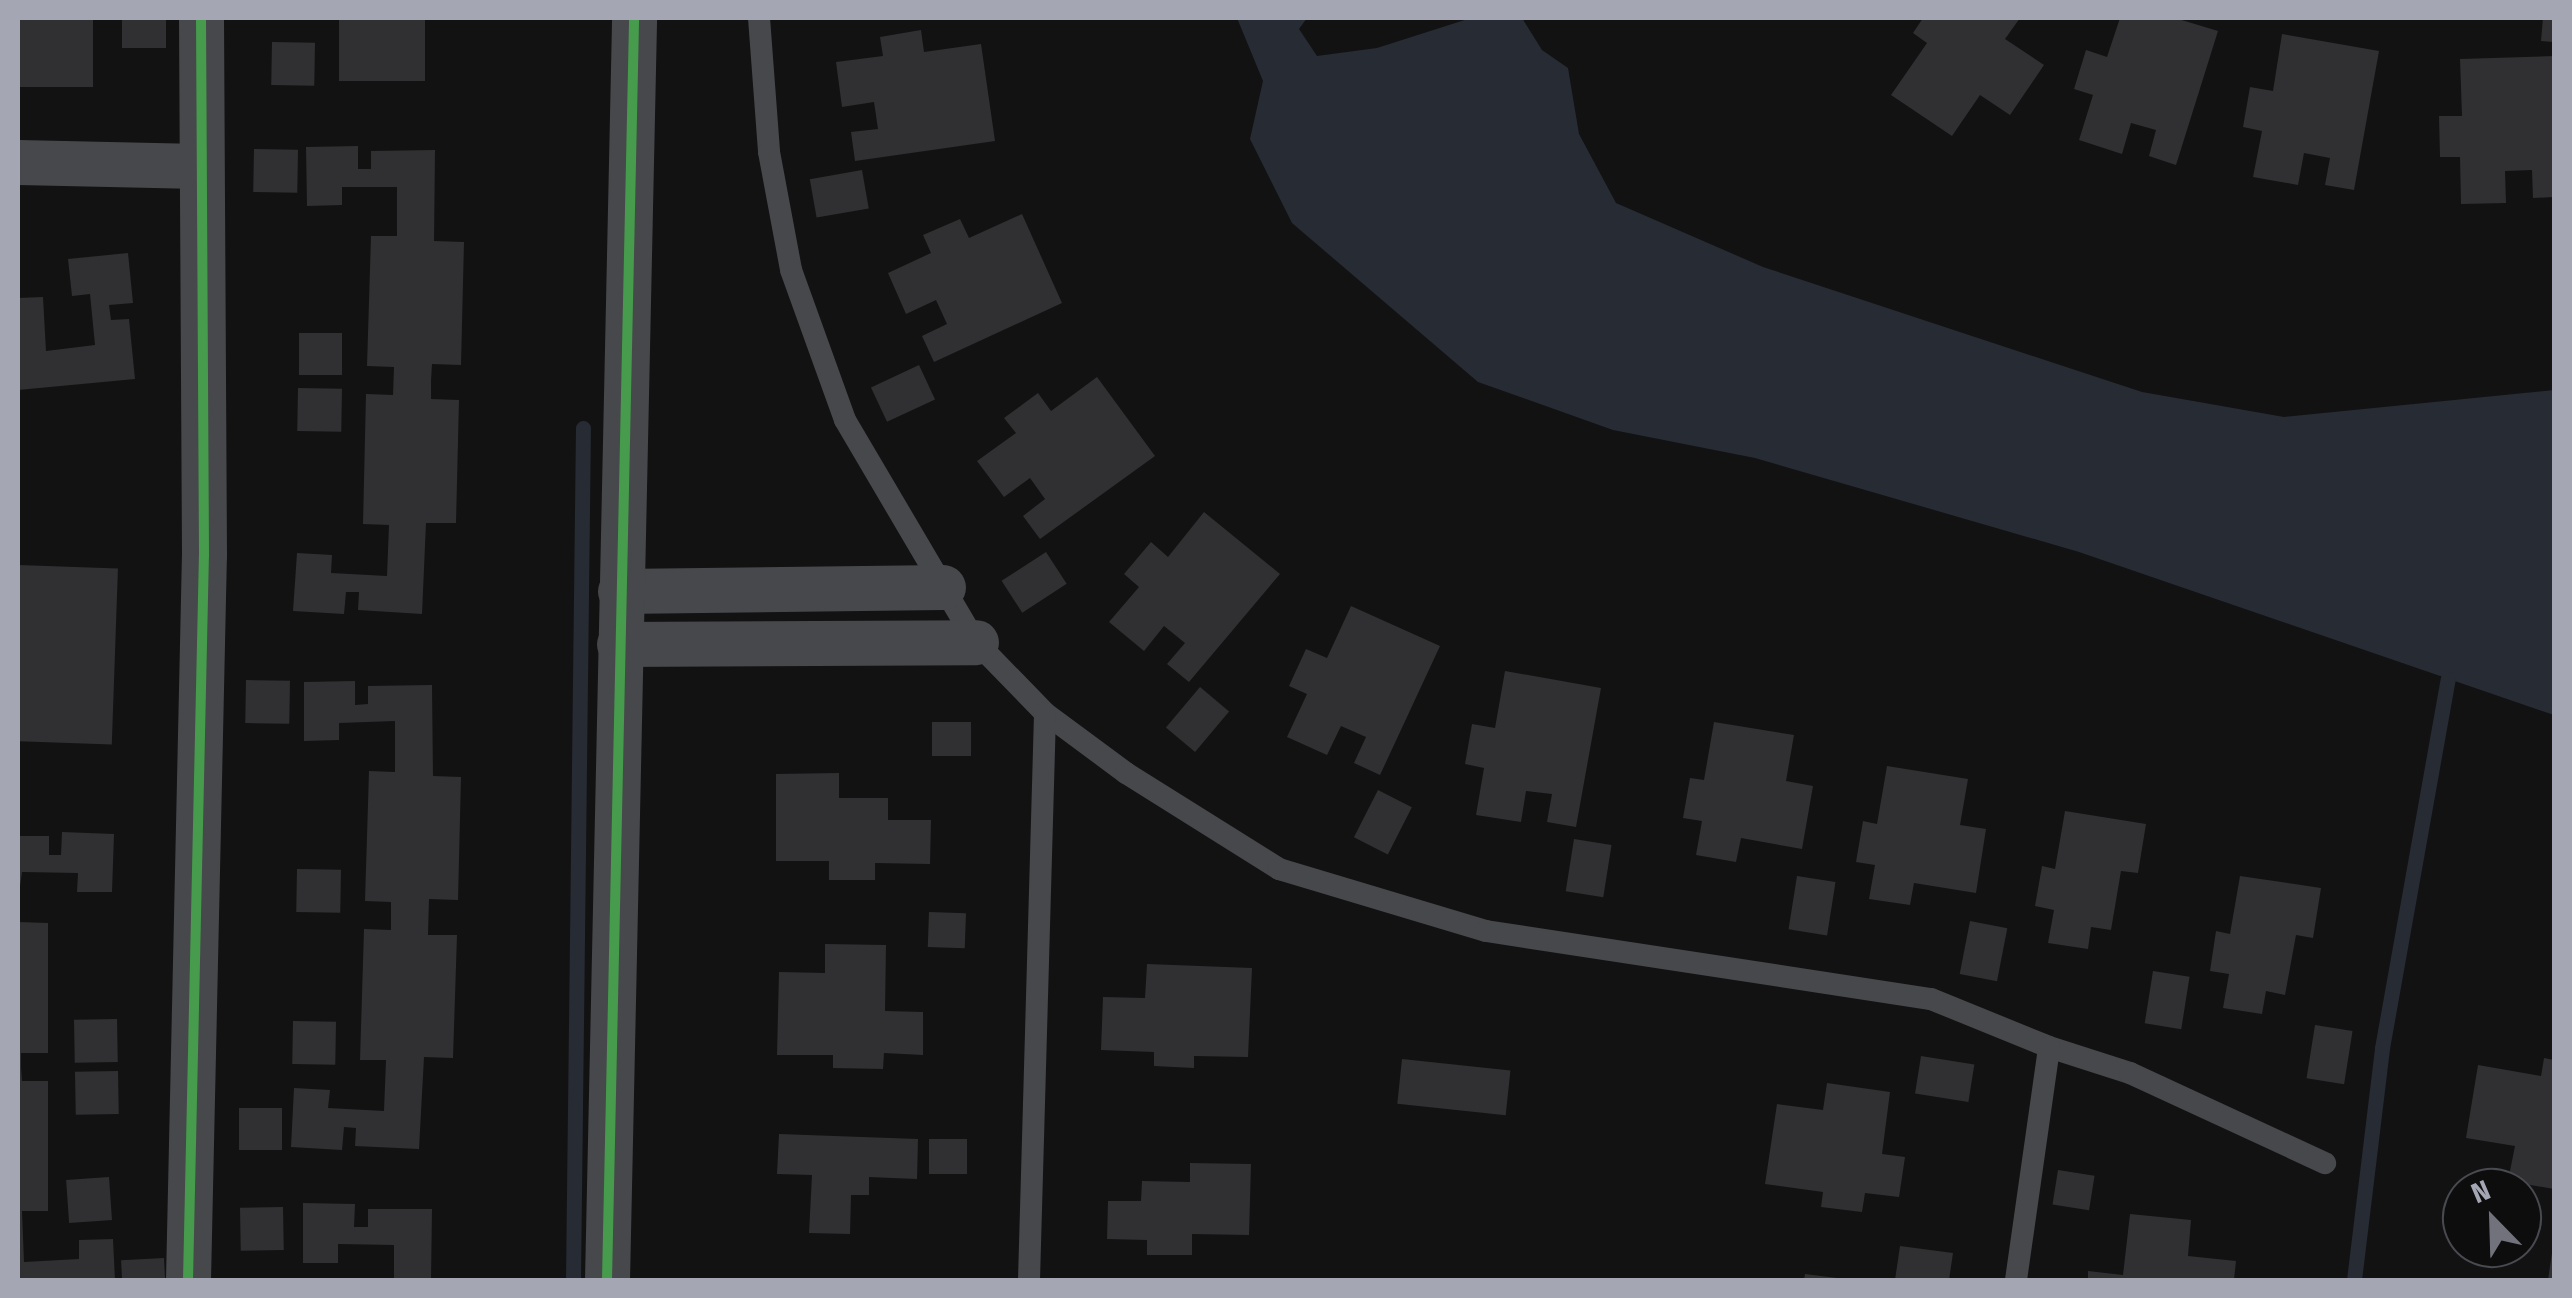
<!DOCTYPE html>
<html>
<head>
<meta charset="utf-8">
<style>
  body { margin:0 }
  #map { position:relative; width:2572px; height:1298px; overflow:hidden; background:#121213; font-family:"Fira Sans Condensed",sans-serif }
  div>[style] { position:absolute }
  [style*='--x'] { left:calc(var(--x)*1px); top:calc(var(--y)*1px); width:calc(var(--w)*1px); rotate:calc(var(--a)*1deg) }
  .water>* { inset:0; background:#272b33 }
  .stream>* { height:15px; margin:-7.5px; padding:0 7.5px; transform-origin:7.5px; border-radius:7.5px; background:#272b33 }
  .building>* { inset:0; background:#303032; transform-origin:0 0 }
  .lane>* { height:22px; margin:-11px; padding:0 11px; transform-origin:11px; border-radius:11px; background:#47484b }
  .street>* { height:45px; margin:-22.5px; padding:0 22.5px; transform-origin:22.5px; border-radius:22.5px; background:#47484b }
  .cycleway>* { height:10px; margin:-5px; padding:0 5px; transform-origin:5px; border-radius:5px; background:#469c4c }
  span { translate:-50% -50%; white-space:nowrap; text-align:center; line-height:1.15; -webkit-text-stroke:10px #0d0d0e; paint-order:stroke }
  .frame { position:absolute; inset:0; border:20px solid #a4a6b3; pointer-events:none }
  .north { position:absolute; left:2442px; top:1168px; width:100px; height:100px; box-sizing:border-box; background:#0d0d0e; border:2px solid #494a50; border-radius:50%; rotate:337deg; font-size:28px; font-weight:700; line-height:40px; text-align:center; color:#a4a6b3 }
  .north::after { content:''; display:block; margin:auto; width:35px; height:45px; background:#71727b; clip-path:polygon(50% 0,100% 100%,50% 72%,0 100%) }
</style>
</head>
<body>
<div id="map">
  <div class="water">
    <i style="clip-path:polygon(1237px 18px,1307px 18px,1299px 29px,1317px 56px,1377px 48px,1471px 18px,1522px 18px,1542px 50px,1568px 68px,1579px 134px,1616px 203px,1763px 267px,2142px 392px,2284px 417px,2554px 390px,2554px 715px,2079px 552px,1755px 458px,1613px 430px,1478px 382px,1292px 223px,1250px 139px,1263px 81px)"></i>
  </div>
  <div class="stream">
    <i style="--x:573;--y:1280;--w:852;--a:-89.33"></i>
    <i style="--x:2354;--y:1280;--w:234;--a:-83.1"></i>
    <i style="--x:2382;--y:1048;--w:375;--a:-79.9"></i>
  </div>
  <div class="building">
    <i style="left:18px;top:18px;width:75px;height:69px"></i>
    <i style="left:122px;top:18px;width:44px;height:30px"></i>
    <i style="left:339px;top:18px;width:86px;height:63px"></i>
    <i style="clip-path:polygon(1923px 18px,2020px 18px,2005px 39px,2044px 65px,2010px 115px,1980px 95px,1952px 136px,1891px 95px,1927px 43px,1913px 33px)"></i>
    <i style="clip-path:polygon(2120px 18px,2175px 18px,2218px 31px,2176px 165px,2149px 156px,2156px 130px,2131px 123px,2122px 154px,2079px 140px,2093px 95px,2074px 89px,2086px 50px,2107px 57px)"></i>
    <i style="clip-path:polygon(2543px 18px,2554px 18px,2554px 42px,2541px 41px)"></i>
    <i style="clip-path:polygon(921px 30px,924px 52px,981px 44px,995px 141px,855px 161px,851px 132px,878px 129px,874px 102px,842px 107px,836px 62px,883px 56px,880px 37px)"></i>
    <i style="clip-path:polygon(2282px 34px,2379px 51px,2354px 190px,2325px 185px,2330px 158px,2304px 153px,2298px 185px,2253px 177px,2262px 131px,2243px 127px,2250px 87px,2273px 91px)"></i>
    <i style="left:272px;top:42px;width:43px;height:43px;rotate:1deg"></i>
    <i style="clip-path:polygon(2554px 56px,2554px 197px,2533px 198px,2532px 170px,2505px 171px,2506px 203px,2461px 204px,2460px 157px,2440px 157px,2439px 116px,2462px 116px,2460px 59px)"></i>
    <i style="clip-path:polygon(358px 146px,358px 169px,371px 169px,371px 151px,435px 150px,434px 241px,464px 242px,461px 365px,432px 364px,431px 381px,431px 399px,459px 400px,456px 523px,426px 523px,422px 614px,358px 610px,359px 592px,346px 592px,344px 614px,293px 611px,297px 553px,332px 555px,331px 573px,387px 576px,389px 525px,363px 524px,366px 394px,393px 395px,394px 367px,367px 366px,371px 236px,397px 236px,397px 187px,342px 187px,342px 205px,307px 206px,306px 147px)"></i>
    <i style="left:254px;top:149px;width:44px;height:43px;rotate:1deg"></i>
    <i style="left:862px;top:170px;width:39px;height:53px;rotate:80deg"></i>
    <i style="clip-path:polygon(1022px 214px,1062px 303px,934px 362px,922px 336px,947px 324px,936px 300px,906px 314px,888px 273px,931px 253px,923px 235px,960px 219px,969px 238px)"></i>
    <i style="clip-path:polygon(128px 253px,133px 303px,109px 305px,111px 320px,129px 319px,135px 379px,18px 390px,18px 298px,43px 297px,46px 351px,95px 345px,90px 294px,72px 296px,68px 259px)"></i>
    <i style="left:299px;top:333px;width:43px;height:42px"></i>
    <i style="left:919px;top:365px;width:38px;height:53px;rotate:65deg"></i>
    <i style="clip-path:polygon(1097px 377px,1155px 456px,1040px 539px,1023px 516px,1045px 499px,1030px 478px,1004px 497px,977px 461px,1016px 433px,1004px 418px,1038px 393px,1051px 411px)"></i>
    <i style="left:298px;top:388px;width:44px;height:43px;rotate:1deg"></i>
    <i style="clip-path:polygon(1204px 512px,1280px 574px,1189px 682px,1167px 664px,1185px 643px,1164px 626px,1144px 651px,1109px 622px,1139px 587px,1124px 574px,1151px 542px,1168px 557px)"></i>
    <i style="left:1046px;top:552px;width:38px;height:53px;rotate:57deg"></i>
    <i style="left:18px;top:565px;width:100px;height:176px;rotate:2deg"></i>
    <i style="clip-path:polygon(1351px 606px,1440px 646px,1380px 775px,1354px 763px,1366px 737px,1341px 726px,1327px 755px,1287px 737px,1307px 694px,1289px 686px,1306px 649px,1327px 658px)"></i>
    <i style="clip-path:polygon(1505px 671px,1601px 688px,1576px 827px,1547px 822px,1552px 794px,1526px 791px,1521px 822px,1476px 815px,1484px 768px,1465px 764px,1472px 724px,1495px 728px)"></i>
    <i style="left:246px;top:680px;width:44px;height:43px;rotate:1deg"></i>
    <i style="clip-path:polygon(355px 681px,355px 705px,368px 704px,368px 686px,432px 685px,433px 776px,461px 777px,458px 900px,429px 899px,428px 935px,457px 935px,453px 1058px,424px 1057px,419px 1149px,355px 1146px,356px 1128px,344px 1127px,342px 1150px,291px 1147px,294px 1088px,330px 1090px,328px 1108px,384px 1111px,386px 1060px,360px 1060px,364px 929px,391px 930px,391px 902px,365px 901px,369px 771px,395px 772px,395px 721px,339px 723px,339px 740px,304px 741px,304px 682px)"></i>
    <i style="left:1200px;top:687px;width:38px;height:53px;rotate:40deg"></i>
    <i style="left:932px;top:722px;width:39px;height:34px"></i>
    <i style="clip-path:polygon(1714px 722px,1794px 735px,1786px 781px,1813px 786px,1802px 849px,1741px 838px,1736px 862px,1696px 855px,1702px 821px,1683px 818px,1690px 778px,1704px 780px)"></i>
    <i style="clip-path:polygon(1887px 766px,1968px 779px,1960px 825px,1986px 829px,1976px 893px,1914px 883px,1910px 905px,1869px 899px,1875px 865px,1856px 862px,1863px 821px,1877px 824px)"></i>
    <i style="clip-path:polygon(839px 773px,839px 798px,888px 798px,888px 820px,931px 820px,930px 864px,875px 863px,875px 880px,829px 880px,829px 861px,776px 861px,776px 774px)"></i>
    <i style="left:1378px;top:790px;width:38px;height:53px;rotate:27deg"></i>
    <i style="clip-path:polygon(2065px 811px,2146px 824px,2138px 873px,2121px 871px,2111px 930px,2091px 927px,2088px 949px,2048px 943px,2054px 910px,2035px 906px,2042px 866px,2055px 869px)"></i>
    <i style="clip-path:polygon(62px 832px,114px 834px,112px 892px,77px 892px,78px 873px,22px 872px,18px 901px,18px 836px,49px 836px,49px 855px,61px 855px)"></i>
    <i style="left:1574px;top:839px;width:38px;height:53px;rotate:9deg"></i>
    <i style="left:297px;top:869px;width:44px;height:43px;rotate:1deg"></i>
    <i style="left:1797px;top:876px;width:39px;height:54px;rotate:9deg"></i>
    <i style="clip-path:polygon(2240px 876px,2321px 888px,2313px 938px,2296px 935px,2285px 995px,2266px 991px,2262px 1014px,2223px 1008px,2229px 974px,2210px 971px,2216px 931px,2230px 934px)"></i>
    <i style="left:929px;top:912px;width:37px;height:35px;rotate:2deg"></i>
    <i style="left:1970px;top:921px;width:38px;height:54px;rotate:11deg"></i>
    <i style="clip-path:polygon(18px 922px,48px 923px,48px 1053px,21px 1053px,21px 1067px,22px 1081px,48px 1081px,48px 1211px,22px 1211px,24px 1262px,79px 1259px,79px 1240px,113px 1239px,115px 1280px,18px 1280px)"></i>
    <i style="clip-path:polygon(825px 944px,886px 945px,885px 1011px,923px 1012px,923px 1055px,884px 1053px,883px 1069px,833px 1068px,833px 1055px,777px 1055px,779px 972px,825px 973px)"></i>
    <i style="clip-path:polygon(1147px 964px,1252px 968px,1248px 1057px,1194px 1056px,1194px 1068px,1154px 1066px,1154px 1052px,1101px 1050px,1103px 997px,1145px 998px)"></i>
    <i style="left:2153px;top:971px;width:37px;height:53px;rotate:9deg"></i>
    <i style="left:117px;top:1019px;width:43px;height:43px;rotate:89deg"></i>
    <i style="left:293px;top:1021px;width:43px;height:43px;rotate:1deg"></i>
    <i style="left:2315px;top:1025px;width:38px;height:54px;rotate:9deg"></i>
    <i style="left:1921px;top:1056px;width:54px;height:38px;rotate:9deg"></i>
    <i style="clip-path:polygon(2544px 1058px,2554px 1060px,2554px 1189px,2508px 1181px,2515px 1146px,2466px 1138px,2478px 1065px,2541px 1076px)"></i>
    <i style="left:1402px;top:1059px;width:109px;height:45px;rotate:6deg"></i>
    <i style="left:118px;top:1071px;width:43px;height:43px;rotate:89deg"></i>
    <i style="clip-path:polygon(1827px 1083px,1890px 1092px,1882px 1154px,1905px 1157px,1899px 1197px,1865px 1193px,1862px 1212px,1821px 1207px,1823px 1192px,1765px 1184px,1777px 1104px,1823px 1110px)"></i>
    <i style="left:239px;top:1108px;width:43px;height:42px"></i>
    <i style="clip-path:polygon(779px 1134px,918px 1139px,917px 1179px,869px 1177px,869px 1195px,851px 1195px,850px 1234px,809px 1233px,812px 1175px,777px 1174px)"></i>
    <i style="left:929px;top:1139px;width:38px;height:35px"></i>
    <i style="clip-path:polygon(1190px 1163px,1251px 1164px,1249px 1235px,1192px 1234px,1192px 1255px,1147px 1255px,1147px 1240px,1107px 1239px,1108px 1201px,1141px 1201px,1142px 1181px,1190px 1182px)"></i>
    <i style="left:2058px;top:1170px;width:37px;height:35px;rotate:9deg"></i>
    <i style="left:109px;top:1177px;width:43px;height:43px;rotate:86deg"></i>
    <i style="clip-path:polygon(303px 1203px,355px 1204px,354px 1227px,368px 1227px,368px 1209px,432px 1209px,431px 1280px,394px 1280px,394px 1245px,338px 1244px,338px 1263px,303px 1263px)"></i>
    <i style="left:283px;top:1207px;width:43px;height:43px;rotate:89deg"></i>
    <i style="clip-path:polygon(2130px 1214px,2191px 1220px,2188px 1256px,2236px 1261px,2234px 1280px,2088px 1280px,2088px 1271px,2123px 1275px)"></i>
    <i style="clip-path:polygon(1900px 1246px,1953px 1253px,1949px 1280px,1895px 1280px)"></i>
    <i style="clip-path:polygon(2552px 1253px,2554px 1280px,2548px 1280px)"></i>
    <i style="left:164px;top:1258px;width:22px;height:43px;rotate:87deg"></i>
    <i style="clip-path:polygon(1805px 1274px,1837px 1278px,1837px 1280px,1804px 1280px)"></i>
  </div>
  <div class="lane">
    <i style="--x:759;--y:18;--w:134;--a:85.7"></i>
    <i style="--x:769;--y:152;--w:120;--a:79.4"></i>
    <i style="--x:791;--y:270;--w:159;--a:70.2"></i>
    <i style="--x:845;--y:420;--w:258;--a:59.5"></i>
    <i style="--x:976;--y:642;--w:99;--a:45.8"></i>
    <i style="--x:1045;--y:713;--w:101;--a:36.5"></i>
    <i style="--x:1126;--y:773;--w:181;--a:32.1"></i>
    <i style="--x:1279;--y:869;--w:216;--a:16.7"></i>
    <i style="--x:1486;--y:931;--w:450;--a:8.7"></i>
    <i style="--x:1931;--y:999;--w:127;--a:22.1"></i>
    <i style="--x:2049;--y:1047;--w:85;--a:17.8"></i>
    <i style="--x:2130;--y:1073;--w:215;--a:24.8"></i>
    <i style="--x:1029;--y:1280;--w:567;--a:-88.38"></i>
    <i style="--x:2016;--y:1280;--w:235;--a:-81.9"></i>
  </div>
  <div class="street">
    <i style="--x:18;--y:162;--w:181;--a:1.3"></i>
    <i style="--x:620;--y:591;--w:323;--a:-0.7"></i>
    <i style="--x:619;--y:644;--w:357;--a:-0.3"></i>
    <i style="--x:188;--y:1280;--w:725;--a:-88.74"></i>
    <i style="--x:204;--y:555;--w:537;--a:-90.32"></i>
    <i style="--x:607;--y:1280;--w:1262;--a:-88.77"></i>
  </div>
  <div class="cycleway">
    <i style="--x:188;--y:1280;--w:725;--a:-88.74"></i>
    <i style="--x:204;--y:555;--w:537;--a:-90.32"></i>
    <i style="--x:607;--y:1280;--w:1262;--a:-88.77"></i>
  </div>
  <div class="frame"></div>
  <div class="north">N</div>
</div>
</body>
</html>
